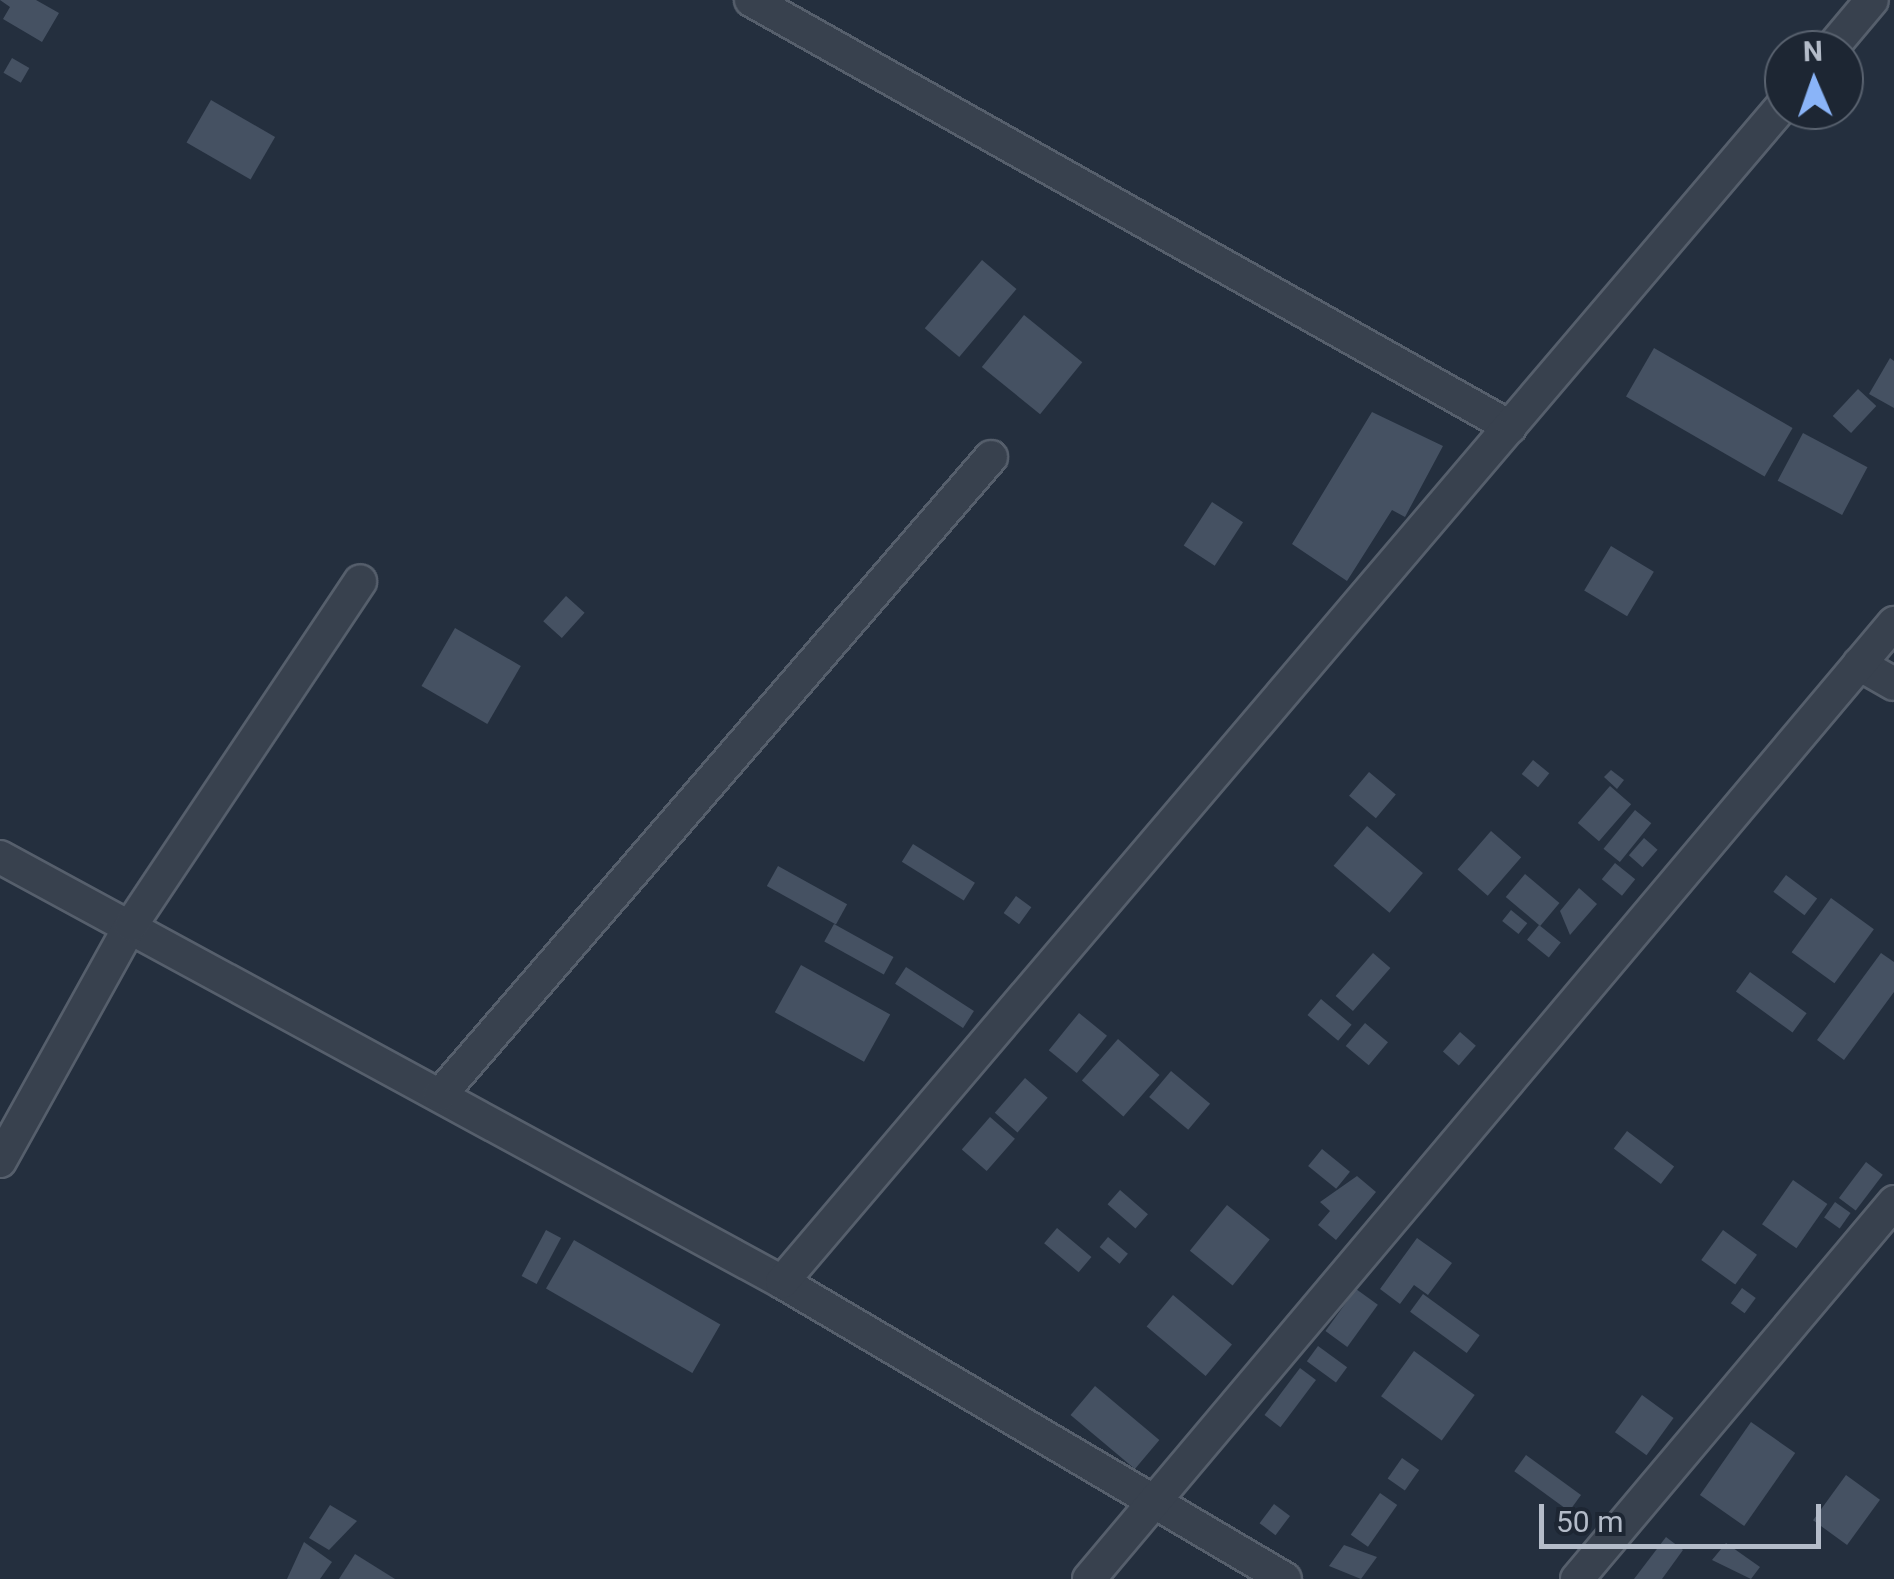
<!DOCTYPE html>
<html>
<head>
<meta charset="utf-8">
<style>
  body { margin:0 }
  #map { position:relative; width:1894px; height:1579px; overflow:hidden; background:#242f3e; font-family:Roboto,sans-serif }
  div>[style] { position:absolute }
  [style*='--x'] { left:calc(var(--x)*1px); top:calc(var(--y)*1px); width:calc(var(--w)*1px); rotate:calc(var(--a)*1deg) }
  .building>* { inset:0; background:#455162; transform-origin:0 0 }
  .roads { filter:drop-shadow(2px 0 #565f6c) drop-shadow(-2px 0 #565f6c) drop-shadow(0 2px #565f6c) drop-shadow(0 -2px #565f6c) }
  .minor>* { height:32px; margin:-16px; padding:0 16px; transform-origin:16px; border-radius:16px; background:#38414e }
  span { translate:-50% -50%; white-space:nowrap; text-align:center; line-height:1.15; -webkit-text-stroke:10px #1d2633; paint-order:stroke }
  .north { position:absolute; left:1764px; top:30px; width:100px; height:100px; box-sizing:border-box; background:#1d2633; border:2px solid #59626f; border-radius:50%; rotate:358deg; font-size:28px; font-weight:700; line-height:40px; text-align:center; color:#b4bcc9 }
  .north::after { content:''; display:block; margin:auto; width:35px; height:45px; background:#8ab4f8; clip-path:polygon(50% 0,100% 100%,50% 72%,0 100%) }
  .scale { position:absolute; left:1539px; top:1504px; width:282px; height:45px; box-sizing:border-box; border:5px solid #b4bcc9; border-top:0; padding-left:12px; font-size:30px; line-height:35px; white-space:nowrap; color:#b4bcc9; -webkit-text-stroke:8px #1d2633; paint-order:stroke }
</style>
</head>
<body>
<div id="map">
  <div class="building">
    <i style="clip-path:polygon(0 0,36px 0,59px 13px,42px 42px,3px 19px,10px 7px)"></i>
    <i style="left:12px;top:58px;width:20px;height:17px;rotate:30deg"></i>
    <i style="left:211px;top:100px;width:74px;height:49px;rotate:30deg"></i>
    <i style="left:982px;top:260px;width:45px;height:89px;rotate:40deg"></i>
    <i style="left:1024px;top:315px;width:75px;height:67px;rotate:39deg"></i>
    <i style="left:1654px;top:348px;width:160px;height:56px;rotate:30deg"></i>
    <i style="clip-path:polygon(1890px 358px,1894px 361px,1894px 408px,1869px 394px)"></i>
    <i style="left:1858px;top:389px;width:25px;height:37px;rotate:43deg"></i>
    <i style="clip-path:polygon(1372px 412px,1443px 446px,1405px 517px,1392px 510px,1347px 581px,1292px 544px)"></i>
    <i style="left:1803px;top:433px;width:73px;height:54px;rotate:28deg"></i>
    <i style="left:1212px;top:502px;width:37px;height:52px;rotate:33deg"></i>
    <i style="left:1611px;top:546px;width:50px;height:52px;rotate:31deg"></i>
    <i style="left:566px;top:596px;width:25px;height:34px;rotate:42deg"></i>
    <i style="left:455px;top:628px;width:76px;height:67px;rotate:30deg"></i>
    <i style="left:1533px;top:760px;width:21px;height:18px;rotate:39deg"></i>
    <i style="clip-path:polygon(1611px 770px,1624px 780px,1617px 789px,1604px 777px)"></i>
    <i style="left:1369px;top:772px;width:35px;height:31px;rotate:40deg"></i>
    <i style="left:1610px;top:786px;width:28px;height:49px;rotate:41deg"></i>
    <i style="left:1635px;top:810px;width:21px;height:50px;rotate:39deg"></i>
    <i style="left:1367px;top:826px;width:73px;height:52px;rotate:40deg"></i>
    <i style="left:1491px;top:831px;width:40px;height:51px;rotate:41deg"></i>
    <i style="left:1644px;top:838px;width:18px;height:23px;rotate:41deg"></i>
    <i style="left:913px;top:844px;width:73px;height:21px;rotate:32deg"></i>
    <i style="left:1615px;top:863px;width:26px;height:21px;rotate:39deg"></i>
    <i style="left:778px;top:866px;width:79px;height:23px;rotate:29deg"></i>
    <i style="left:1525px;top:874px;width:45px;height:30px;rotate:40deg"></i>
    <i style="left:1786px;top:875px;width:39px;height:21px;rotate:37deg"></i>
    <i style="clip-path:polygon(1579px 888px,1597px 904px,1570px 935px,1560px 911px)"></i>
    <i style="left:1016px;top:896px;width:19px;height:21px;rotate:36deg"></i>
    <i style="left:1831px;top:898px;width:53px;height:67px;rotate:36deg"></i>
    <i style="left:1511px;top:910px;width:21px;height:14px;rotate:39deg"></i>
    <i style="left:834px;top:924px;width:68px;height:20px;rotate:29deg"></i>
    <i style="left:1539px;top:925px;width:28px;height:19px;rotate:39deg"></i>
    <i style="left:1373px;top:953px;width:23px;height:57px;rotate:41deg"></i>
    <i style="clip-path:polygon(1881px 953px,1894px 962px,1894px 992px,1844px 1060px,1817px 1040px)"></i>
    <i style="left:801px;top:965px;width:102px;height:54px;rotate:29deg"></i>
    <i style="left:906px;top:967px;width:81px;height:20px;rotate:33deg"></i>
    <i style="left:1750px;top:972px;width:70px;height:24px;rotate:36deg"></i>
    <i style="left:1321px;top:999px;width:40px;height:21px;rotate:40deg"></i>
    <i style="left:1079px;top:1013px;width:36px;height:48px;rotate:39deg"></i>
    <i style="left:1365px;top:1023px;width:30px;height:30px;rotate:40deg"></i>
    <i style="left:1460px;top:1032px;width:21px;height:26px;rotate:41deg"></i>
    <i style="left:1118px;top:1039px;width:55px;height:55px;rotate:41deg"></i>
    <i style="left:1171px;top:1071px;width:51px;height:34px;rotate:40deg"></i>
    <i style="left:1025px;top:1078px;width:30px;height:46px;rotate:41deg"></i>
    <i style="left:990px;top:1117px;width:33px;height:43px;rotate:41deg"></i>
    <i style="left:1627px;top:1131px;width:59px;height:22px;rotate:37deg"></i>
    <i style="left:1322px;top:1149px;width:36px;height:22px;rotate:39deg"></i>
    <i style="left:1866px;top:1162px;width:21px;height:45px;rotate:37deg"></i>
    <i style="clip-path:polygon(1357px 1176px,1376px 1192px,1336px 1240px,1318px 1225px,1330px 1211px,1320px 1202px)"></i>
    <i style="left:1793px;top:1180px;width:42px;height:54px;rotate:35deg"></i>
    <i style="left:1120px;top:1190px;width:37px;height:19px;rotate:41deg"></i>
    <i style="left:1835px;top:1202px;width:19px;height:19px;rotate:35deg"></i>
    <i style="left:1227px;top:1205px;width:55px;height:59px;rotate:39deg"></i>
    <i style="left:1057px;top:1228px;width:45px;height:20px;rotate:40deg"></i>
    <i style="left:546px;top:1230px;width:17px;height:52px;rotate:28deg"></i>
    <i style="left:1723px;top:1230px;width:42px;height:37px;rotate:36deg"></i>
    <i style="left:1108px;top:1237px;width:26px;height:13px;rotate:40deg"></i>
    <i style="clip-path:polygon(1417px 1238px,1452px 1263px,1428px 1295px,1414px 1285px,1400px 1304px,1380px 1289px)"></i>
    <i style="left:574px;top:1240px;width:169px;height:56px;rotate:30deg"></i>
    <i style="left:1742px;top:1288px;width:17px;height:19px;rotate:36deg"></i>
    <i style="left:1356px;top:1289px;width:27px;height:52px;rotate:36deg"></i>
    <i style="left:1423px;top:1294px;width:70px;height:22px;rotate:36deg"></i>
    <i style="left:1173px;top:1295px;width:77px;height:41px;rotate:40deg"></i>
    <i style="left:1318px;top:1346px;width:36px;height:19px;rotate:36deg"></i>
    <i style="left:1414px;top:1351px;width:75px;height:56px;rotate:36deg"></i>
    <i style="left:1300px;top:1368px;width:20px;height:59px;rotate:37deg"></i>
    <i style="left:1095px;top:1386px;width:84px;height:38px;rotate:40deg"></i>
    <i style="left:1642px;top:1395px;width:39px;height:46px;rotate:36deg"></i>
    <i style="left:1751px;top:1422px;width:54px;height:89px;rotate:35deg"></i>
    <i style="left:1526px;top:1455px;width:68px;height:20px;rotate:36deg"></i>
    <i style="left:1402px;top:1458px;width:21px;height:25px;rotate:35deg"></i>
    <i style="left:1846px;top:1475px;width:42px;height:56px;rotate:36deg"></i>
    <i style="left:1380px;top:1493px;width:21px;height:51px;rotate:35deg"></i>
    <i style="left:1274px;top:1504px;width:20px;height:24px;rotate:37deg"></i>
    <i style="clip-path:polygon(330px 1505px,357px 1521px,329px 1550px,309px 1538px)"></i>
    <i style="clip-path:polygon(1666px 1537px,1683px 1550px,1662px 1579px,1634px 1579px)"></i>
    <i style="clip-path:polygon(304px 1542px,332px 1562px,320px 1579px,287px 1579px)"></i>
    <i style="clip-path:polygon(1726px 1543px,1760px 1567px,1751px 1579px,1712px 1560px)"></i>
    <i style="clip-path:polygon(1344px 1545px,1377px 1557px,1361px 1579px,1329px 1566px)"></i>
    <i style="clip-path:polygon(355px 1554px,395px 1579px,339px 1579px)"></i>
  </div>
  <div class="roads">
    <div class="minor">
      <i style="--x:751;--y:0;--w:871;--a:29.36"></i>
      <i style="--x:1830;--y:50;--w:65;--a:-50"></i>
      <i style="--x:1859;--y:664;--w:40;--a:29.7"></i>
      <i style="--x:0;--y:857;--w:890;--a:28.52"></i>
      <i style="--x:782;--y:1282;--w:584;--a:30.56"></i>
      <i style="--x:440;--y:1095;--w:843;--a:-49.18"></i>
      <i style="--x:0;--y:1161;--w:270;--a:-61"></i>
      <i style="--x:131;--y:925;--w:413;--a:-56.3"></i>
      <i style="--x:782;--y:1282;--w:1547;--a:-49.62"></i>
      <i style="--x:1089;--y:1579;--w:1250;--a:-49.9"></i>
      <i style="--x:1577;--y:1579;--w:493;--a:-49.9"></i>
    </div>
  </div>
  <div class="north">N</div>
  <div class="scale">50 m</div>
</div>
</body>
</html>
